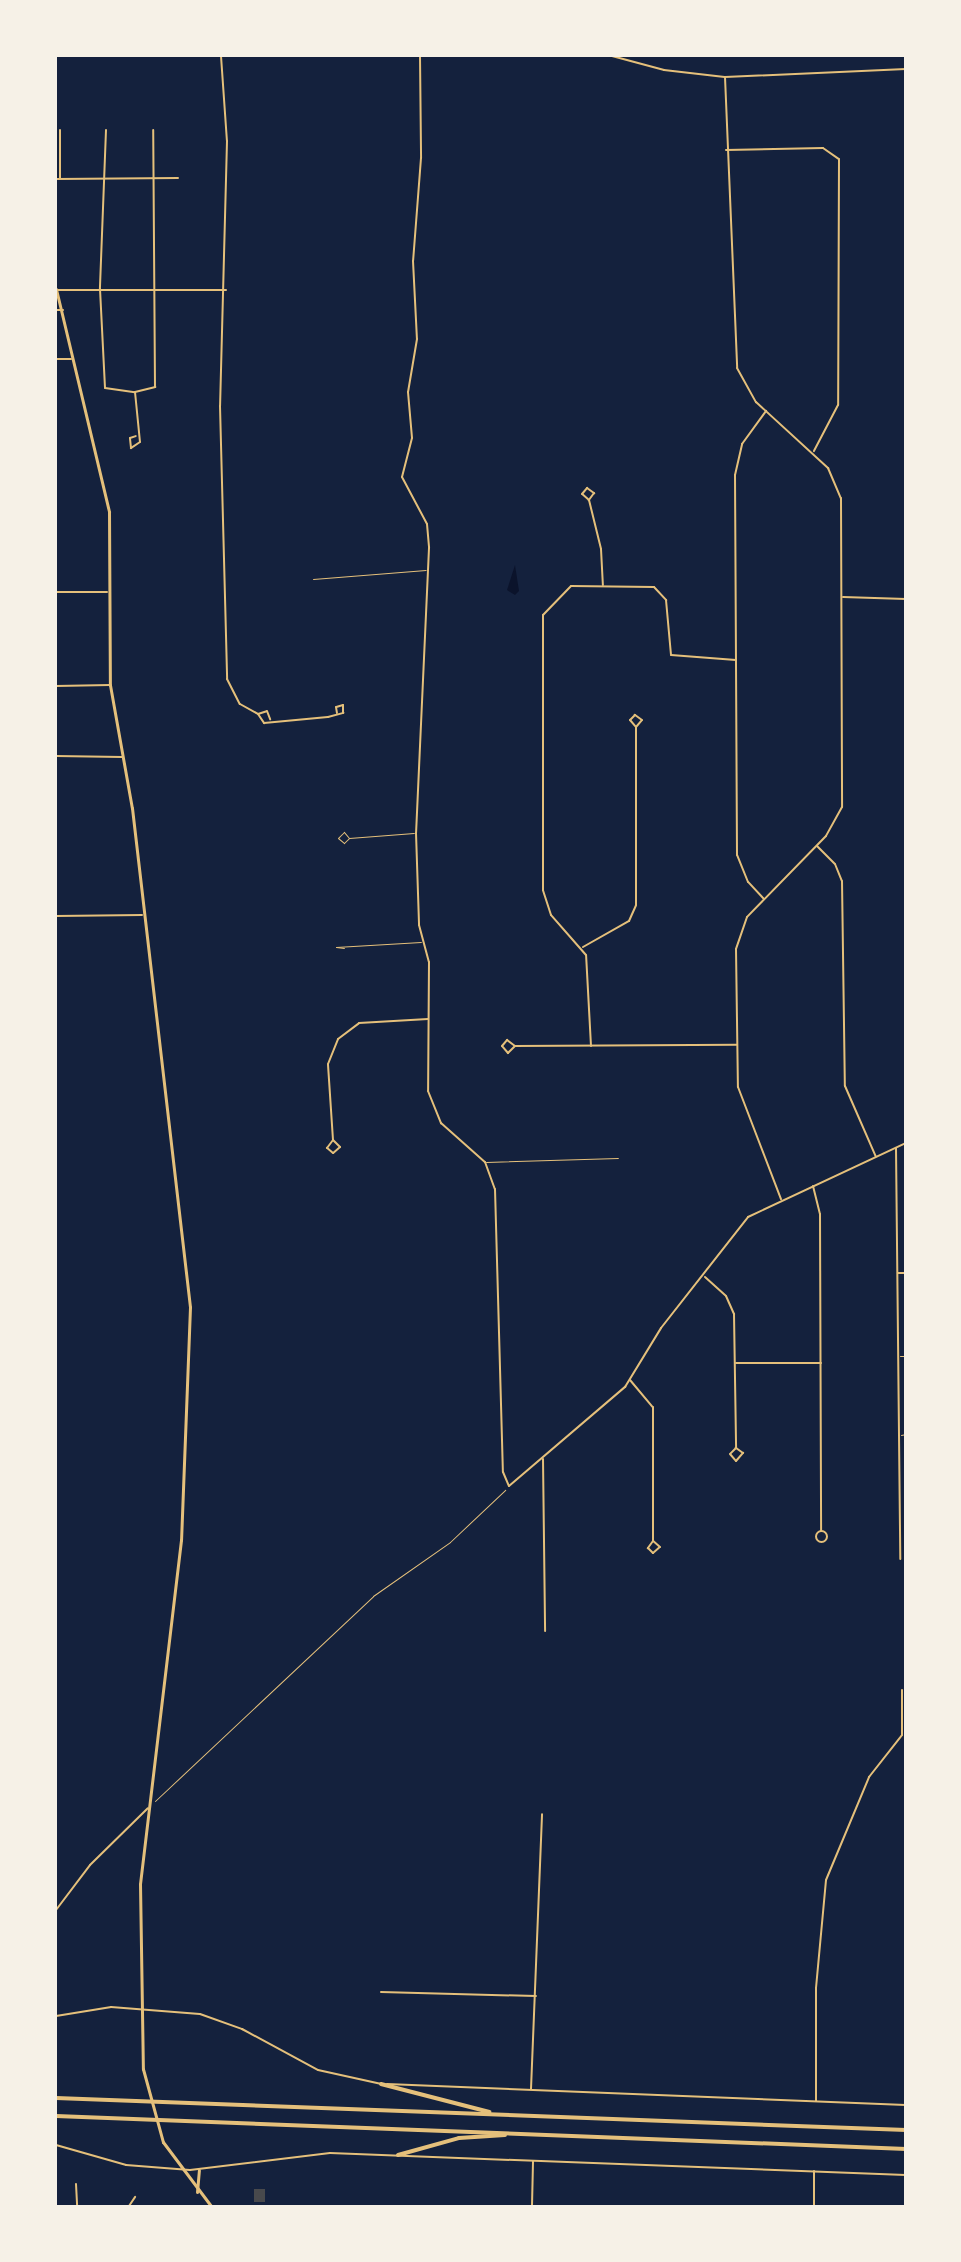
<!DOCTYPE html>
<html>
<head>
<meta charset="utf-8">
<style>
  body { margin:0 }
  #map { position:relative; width:961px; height:2262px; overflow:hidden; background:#14213d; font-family:Roboto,sans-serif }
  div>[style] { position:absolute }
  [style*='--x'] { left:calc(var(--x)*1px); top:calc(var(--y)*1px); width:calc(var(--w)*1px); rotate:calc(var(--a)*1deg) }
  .water>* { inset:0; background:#0b132b }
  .building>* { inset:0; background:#48494c; transform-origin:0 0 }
  .path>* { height:1px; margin:-0.5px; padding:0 0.5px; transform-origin:0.5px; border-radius:0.5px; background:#e5c07b }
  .service>* { height:1px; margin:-0.5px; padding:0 0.5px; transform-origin:0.5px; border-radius:0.5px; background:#e5c07b }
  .minor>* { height:2px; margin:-1px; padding:0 1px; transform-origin:1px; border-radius:1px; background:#e5c07b }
  .minor>.ring { margin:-1px; padding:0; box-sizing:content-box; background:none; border:2px solid #e5c07b; border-radius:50% }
  .tertiary>* { height:2px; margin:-1px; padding:0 1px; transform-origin:1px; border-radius:1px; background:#e5c07b }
  .secondary>* { height:3px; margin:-1.5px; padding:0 1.5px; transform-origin:1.5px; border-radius:1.5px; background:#e5c07b }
  .motorway>* { height:4px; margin:-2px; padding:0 2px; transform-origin:2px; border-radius:2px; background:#e5c07b }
  span { translate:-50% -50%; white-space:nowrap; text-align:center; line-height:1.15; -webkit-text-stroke:4.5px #f6f1e7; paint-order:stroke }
  .frame { position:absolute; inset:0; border:57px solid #f6f1e7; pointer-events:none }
</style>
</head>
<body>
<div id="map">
  <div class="water">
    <i style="clip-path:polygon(515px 565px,519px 591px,515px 595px,507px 590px)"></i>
  </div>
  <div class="building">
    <i style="left:254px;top:2189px;width:11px;height:13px"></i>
  </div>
  <div class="path">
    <i style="--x:155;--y:1801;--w:299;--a:-43.2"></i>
    <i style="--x:373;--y:1596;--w:94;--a:-35"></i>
    <i style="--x:450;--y:1542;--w:76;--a:-43.4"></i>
  </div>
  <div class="service">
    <i style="--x:313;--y:579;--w:113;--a:-4.6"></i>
    <i style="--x:349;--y:838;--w:8;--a:-130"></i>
    <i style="--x:344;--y:832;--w:8;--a:135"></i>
    <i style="--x:338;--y:838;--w:8;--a:40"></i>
    <i style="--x:344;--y:843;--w:7;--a:-45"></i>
    <i style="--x:349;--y:838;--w:65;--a:-4.4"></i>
    <i style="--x:336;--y:947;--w:85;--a:-3.4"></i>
    <i style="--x:336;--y:947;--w:8;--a:7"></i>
    <i style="--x:486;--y:1162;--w:132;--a:-1.7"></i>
    <i style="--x:900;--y:1356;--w:6;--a:0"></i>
    <i style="--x:901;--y:1435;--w:5;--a:-11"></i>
  </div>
  <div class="minor">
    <i style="--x:221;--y:56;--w:85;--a:86"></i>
    <i style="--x:227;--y:141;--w:265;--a:91.5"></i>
    <i style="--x:220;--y:406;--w:273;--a:88.5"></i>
    <i style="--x:227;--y:679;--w:28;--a:63"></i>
    <i style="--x:240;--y:704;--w:21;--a:29"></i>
    <i style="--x:258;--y:714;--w:9;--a:-18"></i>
    <i style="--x:267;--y:711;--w:9;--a:69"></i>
    <i style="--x:310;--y:56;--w:5;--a:0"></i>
    <i style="--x:420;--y:56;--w:102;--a:89.4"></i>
    <i style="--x:421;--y:158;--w:103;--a:94.4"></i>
    <i style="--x:413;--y:261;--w:78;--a:87.1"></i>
    <i style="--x:417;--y:339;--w:54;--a:99.6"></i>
    <i style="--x:408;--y:392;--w:46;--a:85"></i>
    <i style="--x:412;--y:438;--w:40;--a:104.4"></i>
    <i style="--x:402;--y:477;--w:53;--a:62"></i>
    <i style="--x:427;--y:524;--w:24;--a:85"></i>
    <i style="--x:429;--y:548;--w:285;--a:92.6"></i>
    <i style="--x:416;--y:833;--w:92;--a:88.1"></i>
    <i style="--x:419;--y:925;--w:38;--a:75"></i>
    <i style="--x:429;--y:962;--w:129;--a:90.4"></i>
    <i style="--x:428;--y:1091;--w:35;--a:68"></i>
    <i style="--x:441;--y:1123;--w:59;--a:41.6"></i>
    <i style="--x:485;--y:1162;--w:29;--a:70"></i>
    <i style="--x:495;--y:1189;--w:283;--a:88.4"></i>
    <i style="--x:503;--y:1472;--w:15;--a:67"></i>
    <i style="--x:509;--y:1486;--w:153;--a:-40.5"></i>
    <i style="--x:625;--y:1387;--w:69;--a:-58.6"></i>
    <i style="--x:661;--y:1328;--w:141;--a:-51.9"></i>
    <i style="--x:748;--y:1217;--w:174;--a:-25.1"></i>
    <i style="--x:725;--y:77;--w:291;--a:87.6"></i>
    <i style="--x:737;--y:368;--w:39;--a:61"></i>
    <i style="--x:756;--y:402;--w:98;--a:42.5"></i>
    <i style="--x:828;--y:468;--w:33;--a:67"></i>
    <i style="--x:841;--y:498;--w:309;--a:89.8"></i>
    <i style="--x:842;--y:807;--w:33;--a:119"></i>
    <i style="--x:826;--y:836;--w:113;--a:134.3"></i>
    <i style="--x:747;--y:917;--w:34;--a:109"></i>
    <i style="--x:736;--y:949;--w:138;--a:89.2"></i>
    <i style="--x:738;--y:1087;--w:120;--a:69"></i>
    <i style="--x:106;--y:130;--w:159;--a:92.2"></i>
    <i style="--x:100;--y:289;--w:99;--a:87.1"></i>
    <i style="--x:105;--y:388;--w:30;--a:8"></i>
    <i style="--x:135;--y:392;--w:21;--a:-14"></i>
    <i style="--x:155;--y:387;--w:257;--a:-90.4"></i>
    <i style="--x:726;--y:150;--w:97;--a:-1.2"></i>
    <i style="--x:823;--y:148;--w:19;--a:35"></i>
    <i style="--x:839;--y:159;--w:246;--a:90.2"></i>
    <i style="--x:838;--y:405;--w:52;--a:117.6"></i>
    <i style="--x:60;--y:178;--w:48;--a:-90"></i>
    <i style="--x:56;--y:179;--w:122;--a:-0.5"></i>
    <i style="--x:56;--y:290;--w:170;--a:0"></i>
    <i style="--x:56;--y:310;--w:7;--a:0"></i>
    <i style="--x:56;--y:359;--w:15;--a:0"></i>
    <i style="--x:135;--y:392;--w:50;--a:84.3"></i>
    <i style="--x:140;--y:442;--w:11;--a:146"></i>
    <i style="--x:131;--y:448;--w:10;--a:-96"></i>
    <i style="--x:130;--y:438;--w:6;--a:-18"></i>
    <i style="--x:589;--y:500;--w:9;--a:-139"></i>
    <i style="--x:582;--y:494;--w:8;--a:-50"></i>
    <i style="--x:587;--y:488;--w:9;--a:36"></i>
    <i style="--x:594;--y:493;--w:9;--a:126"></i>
    <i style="--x:589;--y:500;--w:50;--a:76.2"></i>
    <i style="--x:601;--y:549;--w:36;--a:87"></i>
    <i style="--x:56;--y:592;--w:51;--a:0"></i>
    <i style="--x:843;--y:597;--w:63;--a:1.8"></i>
    <i style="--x:56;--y:686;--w:54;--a:-1.1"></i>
    <i style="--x:258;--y:714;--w:11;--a:56"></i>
    <i style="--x:264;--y:723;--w:64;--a:-5.4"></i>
    <i style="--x:328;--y:717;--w:16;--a:-15"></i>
    <i style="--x:343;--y:713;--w:8;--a:-90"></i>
    <i style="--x:343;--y:705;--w:7;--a:164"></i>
    <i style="--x:336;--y:707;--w:6;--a:81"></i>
    <i style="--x:56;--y:756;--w:66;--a:0.9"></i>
    <i style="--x:817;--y:846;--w:25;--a:45"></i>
    <i style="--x:835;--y:864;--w:18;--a:68"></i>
    <i style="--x:842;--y:881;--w:205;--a:89.2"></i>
    <i style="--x:845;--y:1086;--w:77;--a:66.4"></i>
    <i style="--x:764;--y:899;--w:23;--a:-133"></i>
    <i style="--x:748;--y:882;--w:29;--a:-112"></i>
    <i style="--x:737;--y:855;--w:380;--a:-90.3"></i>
    <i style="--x:735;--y:475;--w:32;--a:-77"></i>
    <i style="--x:742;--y:444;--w:41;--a:-54"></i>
    <i style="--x:56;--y:916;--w:86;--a:-0.7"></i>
    <i style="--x:583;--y:947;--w:53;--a:-29.5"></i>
    <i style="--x:629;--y:921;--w:17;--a:-66"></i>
    <i style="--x:636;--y:905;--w:178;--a:-90"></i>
    <i style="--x:636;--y:727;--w:9;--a:-49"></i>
    <i style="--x:642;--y:720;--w:9;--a:-144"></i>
    <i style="--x:635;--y:715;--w:7;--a:135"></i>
    <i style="--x:630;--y:720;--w:9;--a:49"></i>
    <i style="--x:515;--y:1046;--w:10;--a:135"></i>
    <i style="--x:508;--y:1053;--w:9;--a:-131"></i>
    <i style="--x:502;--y:1046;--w:8;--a:-50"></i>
    <i style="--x:507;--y:1040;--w:10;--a:37"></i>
    <i style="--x:515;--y:1046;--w:222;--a:-0.3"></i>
    <i style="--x:591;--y:1046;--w:91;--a:-93.1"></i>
    <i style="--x:586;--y:955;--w:53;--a:-131.2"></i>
    <i style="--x:551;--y:915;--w:26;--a:-108"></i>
    <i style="--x:543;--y:890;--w:275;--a:-90"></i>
    <i style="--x:543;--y:615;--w:40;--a:-46"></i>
    <i style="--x:571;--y:586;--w:83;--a:0.7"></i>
    <i style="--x:654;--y:587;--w:18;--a:47"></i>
    <i style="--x:666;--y:600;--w:55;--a:84.8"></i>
    <i style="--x:671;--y:655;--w:65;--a:4.4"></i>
    <i style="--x:333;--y:1140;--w:10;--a:45"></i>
    <i style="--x:340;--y:1147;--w:9;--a:139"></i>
    <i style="--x:333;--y:1153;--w:8;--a:-140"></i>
    <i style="--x:327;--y:1148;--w:10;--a:-53"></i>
    <i style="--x:333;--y:1140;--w:76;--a:-93.8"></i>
    <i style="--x:328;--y:1064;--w:27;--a:-68"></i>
    <i style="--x:338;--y:1039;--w:26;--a:-37"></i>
    <i style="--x:359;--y:1023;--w:69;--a:-3.3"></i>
    <i style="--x:896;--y:1148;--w:411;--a:89.4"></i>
    <i style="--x:813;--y:1186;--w:29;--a:76"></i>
    <i style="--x:820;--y:1214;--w:317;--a:89.8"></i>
    <i style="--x:898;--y:1273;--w:8;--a:0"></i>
    <i style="--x:705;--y:1277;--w:28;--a:42"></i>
    <i style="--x:726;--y:1296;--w:20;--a:66"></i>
    <i style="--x:734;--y:1314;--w:134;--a:89.1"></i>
    <i style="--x:736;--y:1448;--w:8;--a:135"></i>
    <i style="--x:730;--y:1454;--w:9;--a:49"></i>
    <i style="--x:736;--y:1461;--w:11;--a:-49"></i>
    <i style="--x:743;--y:1453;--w:9;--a:-144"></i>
    <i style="--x:736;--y:1363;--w:85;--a:0"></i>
    <i style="--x:630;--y:1380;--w:35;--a:50"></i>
    <i style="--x:653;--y:1407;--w:134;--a:90"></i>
    <i style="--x:653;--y:1541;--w:9;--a:126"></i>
    <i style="--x:648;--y:1548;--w:7;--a:45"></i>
    <i style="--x:653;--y:1553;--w:9;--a:-41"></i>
    <i style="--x:660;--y:1547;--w:9;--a:-139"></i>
    <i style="--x:543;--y:1459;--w:172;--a:89.3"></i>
    <i class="ring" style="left:815.5px;top:1530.5px;width:9px;height:9px"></i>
    <i style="--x:56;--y:1910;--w:56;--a:-52.9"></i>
    <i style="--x:90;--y:1865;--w:81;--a:-44.5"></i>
    <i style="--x:381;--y:1992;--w:155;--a:1.5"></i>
    <i style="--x:531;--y:2089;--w:275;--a:-87.7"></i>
    <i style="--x:816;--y:2101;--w:113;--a:-90"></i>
    <i style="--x:816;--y:1988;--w:108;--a:-84.7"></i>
    <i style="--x:826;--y:1880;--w:112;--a:-67.3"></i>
    <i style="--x:869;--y:1777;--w:53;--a:-51.8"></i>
    <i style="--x:902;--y:1735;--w:45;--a:-90"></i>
    <i style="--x:76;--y:2184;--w:22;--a:87"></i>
    <i style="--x:129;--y:2206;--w:11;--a:-56"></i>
    <i style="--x:532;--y:2206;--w:45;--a:-88.7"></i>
    <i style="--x:814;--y:2206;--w:35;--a:-90"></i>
  </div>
  <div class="tertiary">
    <i style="--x:612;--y:56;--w:54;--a:15.1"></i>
    <i style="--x:664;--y:70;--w:61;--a:6.5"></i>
    <i style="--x:725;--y:77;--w:181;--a:-2.5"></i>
    <i style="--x:56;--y:2016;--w:56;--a:-9.3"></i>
    <i style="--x:111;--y:2007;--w:89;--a:4.5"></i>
    <i style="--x:200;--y:2014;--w:45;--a:19.7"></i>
    <i style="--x:242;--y:2029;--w:86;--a:28.3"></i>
    <i style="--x:318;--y:2070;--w:65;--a:12.5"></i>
    <i style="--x:387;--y:2084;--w:519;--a:2.32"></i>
    <i style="--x:56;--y:2145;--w:73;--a:15.9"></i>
    <i style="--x:126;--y:2165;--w:64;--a:4.5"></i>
    <i style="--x:190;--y:2170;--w:141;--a:-6.9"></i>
    <i style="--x:330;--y:2153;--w:576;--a:2.19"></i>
  </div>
  <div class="secondary">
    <i style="--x:56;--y:289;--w:229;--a:76.6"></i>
    <i style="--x:109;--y:512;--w:173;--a:89.7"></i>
    <i style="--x:110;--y:685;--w:125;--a:79.9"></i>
    <i style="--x:132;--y:808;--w:502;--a:83.37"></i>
    <i style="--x:190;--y:1307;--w:233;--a:92.2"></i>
    <i style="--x:181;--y:1540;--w:346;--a:96.8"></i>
    <i style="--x:140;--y:1884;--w:185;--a:89.1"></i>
    <i style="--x:143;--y:2069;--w:76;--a:74.7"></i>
    <i style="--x:163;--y:2142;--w:80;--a:53.1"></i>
    <i style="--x:197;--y:2192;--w:22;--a:-85"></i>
  </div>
  <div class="motorway">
    <i style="--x:381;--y:2084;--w:112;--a:14.5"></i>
    <i style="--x:56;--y:2098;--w:851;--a:2.16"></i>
    <i style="--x:56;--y:2116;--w:851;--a:2.22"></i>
    <i style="--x:398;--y:2155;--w:63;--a:-15.6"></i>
    <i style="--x:459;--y:2138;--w:46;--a:-3.7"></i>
  </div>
  <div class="frame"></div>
</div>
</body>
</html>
